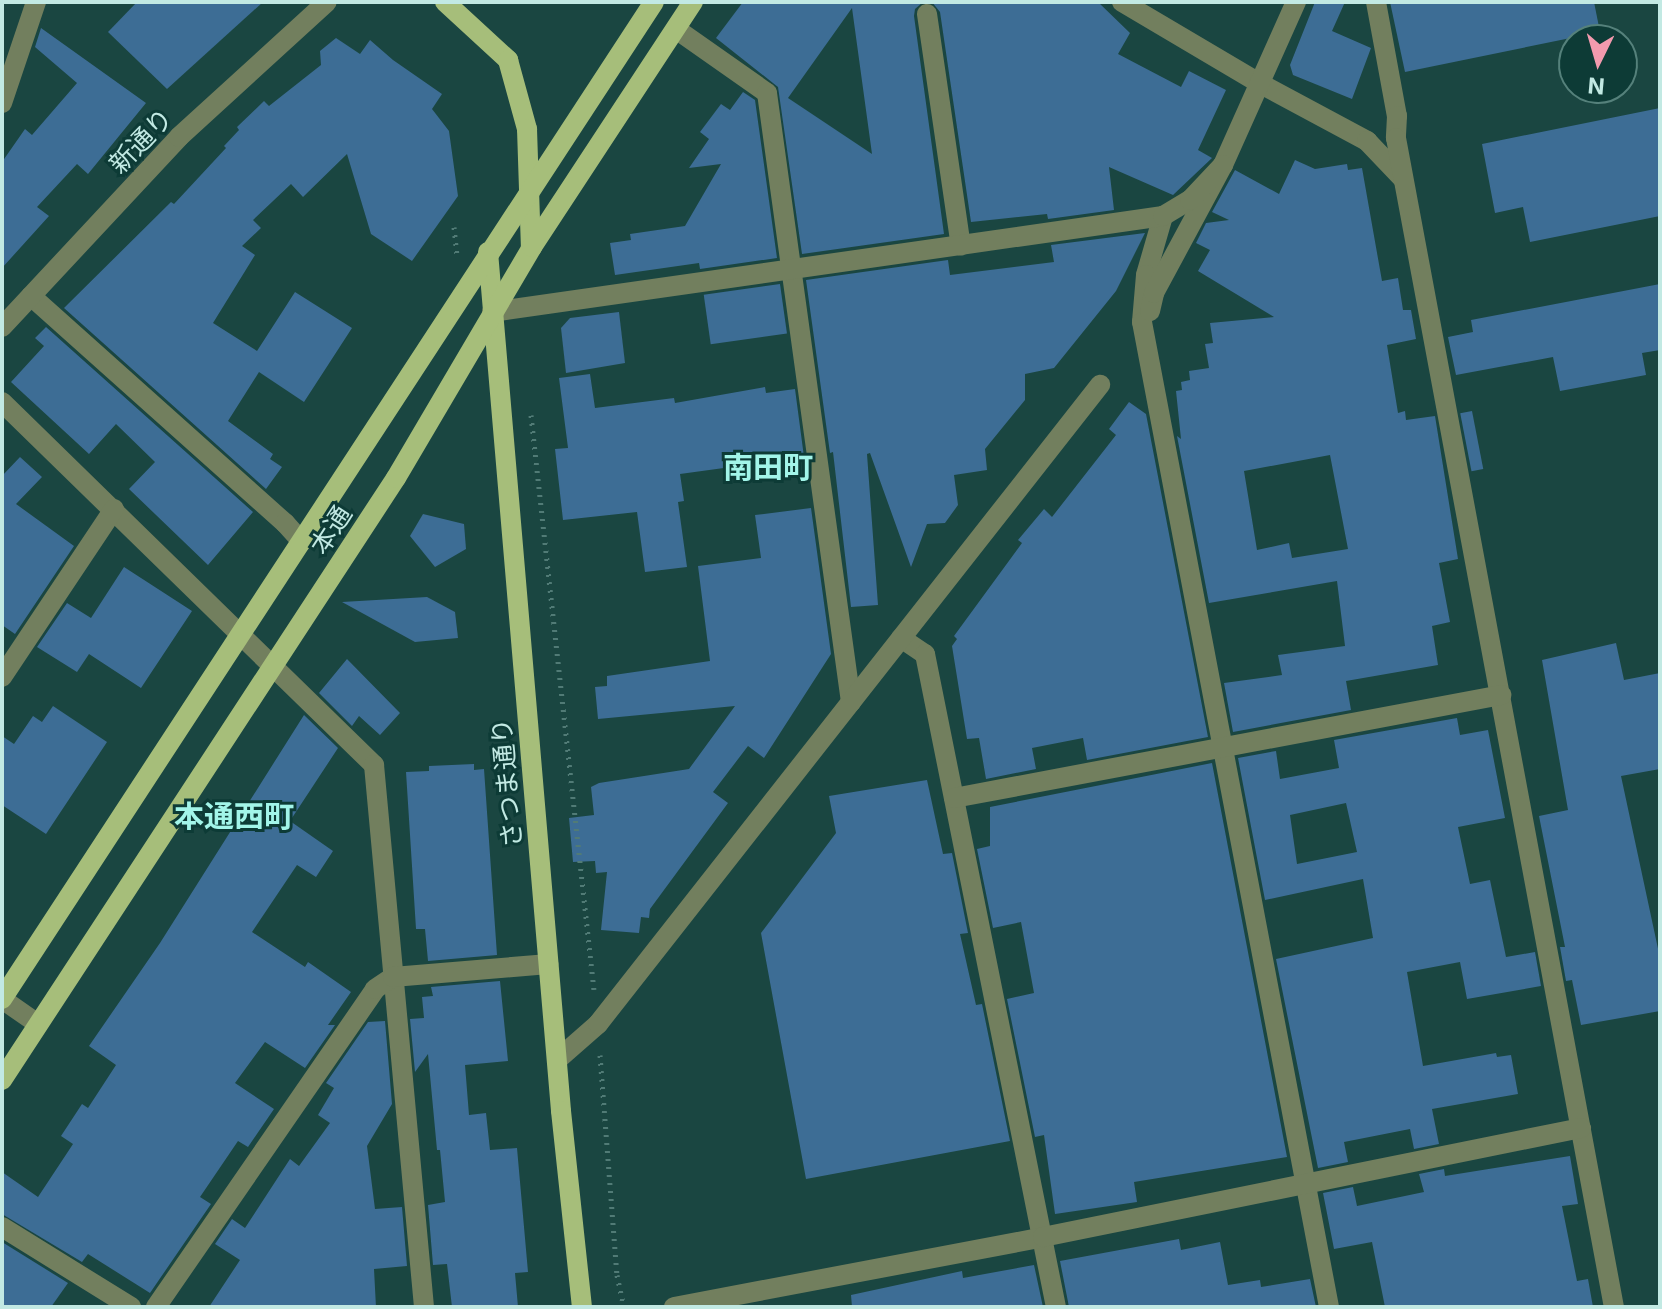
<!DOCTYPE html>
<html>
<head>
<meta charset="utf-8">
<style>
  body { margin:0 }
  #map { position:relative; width:1662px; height:1309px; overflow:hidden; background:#1a4641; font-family:Inter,"Noto Sans JP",sans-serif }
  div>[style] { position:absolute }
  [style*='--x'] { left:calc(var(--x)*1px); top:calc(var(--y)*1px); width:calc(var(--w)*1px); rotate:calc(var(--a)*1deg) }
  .building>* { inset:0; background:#3d6d95; transform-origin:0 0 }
  .path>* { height:5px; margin-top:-2.5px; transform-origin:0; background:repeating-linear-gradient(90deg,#517b76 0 2px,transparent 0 8px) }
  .minor>* { height:20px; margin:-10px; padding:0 10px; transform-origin:10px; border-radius:10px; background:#727f5e }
  .major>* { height:20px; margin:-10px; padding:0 10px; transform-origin:10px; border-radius:10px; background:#a6be7a }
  span { translate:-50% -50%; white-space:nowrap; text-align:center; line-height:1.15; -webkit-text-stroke:6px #0d3b36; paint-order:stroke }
  .street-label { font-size:26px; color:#c2e9e3 }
  .quarter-label { font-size:30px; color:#a2f5e9; font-weight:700 }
  .frame { position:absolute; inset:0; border:4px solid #c2e9e3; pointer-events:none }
  .north { position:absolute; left:1558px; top:24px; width:80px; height:80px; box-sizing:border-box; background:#0d3b36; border:2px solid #55817b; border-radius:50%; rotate:185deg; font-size:22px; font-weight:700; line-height:32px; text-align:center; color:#c2e9e3 }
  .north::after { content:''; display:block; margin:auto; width:28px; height:36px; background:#f29aae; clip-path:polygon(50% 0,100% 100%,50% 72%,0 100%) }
</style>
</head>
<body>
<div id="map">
  <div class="building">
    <i style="clip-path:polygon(137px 2px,263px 2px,167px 89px,108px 32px)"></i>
    <i style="clip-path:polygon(evenodd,743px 2px,923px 2px,915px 9px,914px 16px,944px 234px,802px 254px,778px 87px,716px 38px,743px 2px,852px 8px,872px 154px,788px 98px,852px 8px)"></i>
    <i style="clip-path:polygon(932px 2px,1098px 2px,1130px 33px,1118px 54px,1181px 87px,1189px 71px,1226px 90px,1198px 150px,1212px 158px,1173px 195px,1109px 167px,1114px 210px,1048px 219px,1047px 214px,971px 222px,940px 12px)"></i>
    <i style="clip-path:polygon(1315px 2px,1345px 2px,1332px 31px,1371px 48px,1352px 99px,1293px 75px,1290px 65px)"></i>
    <i style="clip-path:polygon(1390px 2px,1594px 2px,1600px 32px,1405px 72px)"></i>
    <i style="clip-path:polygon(41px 28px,146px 103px,88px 174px,77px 164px,37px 207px,49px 216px,2px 268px,2px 162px,25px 129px,32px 135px,77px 83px,35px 47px)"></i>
    <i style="clip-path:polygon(336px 38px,360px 54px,370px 40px,393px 60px,442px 94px,432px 109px,449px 131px,458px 196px,412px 261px,371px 234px,347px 154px,303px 197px,291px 184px,253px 220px,261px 228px,242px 246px,255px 255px,213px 323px,257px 351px,295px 292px,352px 328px,304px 402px,259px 372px,228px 421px,273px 454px,270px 459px,282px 467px,266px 489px,64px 308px,171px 202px,174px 204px,226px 148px,224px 146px,239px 130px,237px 127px,264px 101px,269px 106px,321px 65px,320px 51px)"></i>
    <i style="clip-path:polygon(743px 92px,755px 100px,777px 258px,700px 269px,699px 263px,615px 275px,610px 243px,631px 240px,630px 234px,685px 226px,721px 164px,689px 168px,709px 139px,700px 132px,721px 104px,730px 110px)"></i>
    <i style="clip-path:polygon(1660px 108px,1660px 216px,1530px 242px,1523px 207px,1495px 213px,1482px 144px)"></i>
    <i style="clip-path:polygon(evenodd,1295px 160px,1315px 169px,1347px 164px,1348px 170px,1362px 168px,1382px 281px,1398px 278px,1403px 310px,1411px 310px,1416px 339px,1387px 345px,1398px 413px,1405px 411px,1406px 420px,1435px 416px,1458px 559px,1439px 563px,1450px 622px,1432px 626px,1438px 665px,1346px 681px,1351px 710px,1233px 732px,1224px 683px,1282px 675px,1278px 655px,1345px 646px,1337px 581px,1209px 603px,1177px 436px,1181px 439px,1176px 391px,1182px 390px,1181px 382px,1190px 380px,1189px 371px,1209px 368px,1205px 344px,1213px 343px,1210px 323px,1274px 317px,1198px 271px,1210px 250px,1196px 243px,1206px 223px,1229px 220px,1212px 212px,1235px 170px,1279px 194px,1295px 160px,1330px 455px,1348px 549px,1292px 558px,1289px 543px,1257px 550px,1244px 471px,1330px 455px)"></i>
    <i style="clip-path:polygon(1145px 233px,1116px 291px,1054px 368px,1025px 374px,1025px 400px,985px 449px,987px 470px,954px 475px,958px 505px,945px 523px,927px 524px,911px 567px,870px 453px,867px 454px,878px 605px,851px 607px,833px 452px,830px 453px,806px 280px,948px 260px,950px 275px,1054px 262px,1051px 245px)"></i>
    <i style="left:780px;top:284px;width:50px;height:77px;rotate:82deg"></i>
    <i style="clip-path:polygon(1660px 284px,1660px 350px,1642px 353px,1646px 375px,1560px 391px,1553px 357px,1456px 375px,1448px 337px,1473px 332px,1471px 320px)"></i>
    <i style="clip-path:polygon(619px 312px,625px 363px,566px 373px,561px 328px,570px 318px)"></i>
    <i style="clip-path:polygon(46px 327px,253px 512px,208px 565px,129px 489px,155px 462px,116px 424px,89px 454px,11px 382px,44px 346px,35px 338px)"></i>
    <i style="clip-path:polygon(590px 374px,595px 408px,674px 398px,675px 403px,765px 387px,766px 393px,795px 389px,804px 457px,680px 474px,684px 501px,678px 502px,687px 567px,645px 572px,637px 512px,563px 520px,555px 449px,568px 448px,559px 378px)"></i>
    <i style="clip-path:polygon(1129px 402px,1146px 414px,1208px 737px,1087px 760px,1083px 738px,1032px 748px,1036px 769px,986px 779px,979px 738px,967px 739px,952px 646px,957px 639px,954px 636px,1022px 543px,1018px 540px,1044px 509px,1052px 517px,1116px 435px,1109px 429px)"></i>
    <i style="left:1472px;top:411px;width:59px;height:12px;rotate:79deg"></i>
    <i style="clip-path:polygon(20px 457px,42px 477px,16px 504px,74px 546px,15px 634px,2px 625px,2px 476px)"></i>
    <i style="clip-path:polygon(811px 508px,831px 654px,764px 758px,748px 746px,713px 792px,728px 803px,650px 909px,649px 918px,641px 917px,639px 933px,601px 930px,607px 872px,596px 873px,595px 861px,573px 862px,569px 818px,594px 815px,591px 787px,599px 783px,689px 769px,735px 706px,598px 719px,595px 687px,607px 686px,607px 676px,710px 661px,698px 566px,761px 558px,755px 515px)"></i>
    <i style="clip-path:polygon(423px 514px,464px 524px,466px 549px,435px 567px,410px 536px)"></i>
    <i style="clip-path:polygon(124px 567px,192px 611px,141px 688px,89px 654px,77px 672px,37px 647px,67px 603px,91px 618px)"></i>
    <i style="clip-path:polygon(427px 597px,455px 612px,458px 638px,415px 642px,342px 602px)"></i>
    <i style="clip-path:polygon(1616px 643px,1624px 680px,1660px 673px,1660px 769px,1621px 776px,1660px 958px,1660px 1011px,1581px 1025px,1572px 980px,1566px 981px,1560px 947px,1565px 947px,1539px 816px,1568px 810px,1542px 660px)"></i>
    <i style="clip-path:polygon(347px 659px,400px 713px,380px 735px,359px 716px,352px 726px,319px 693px)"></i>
    <i style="clip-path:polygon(53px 706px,107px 742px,46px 834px,2px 805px,2px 736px,14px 744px,33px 716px,42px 722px)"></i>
    <i style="clip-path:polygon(304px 715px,338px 748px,290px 821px,333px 851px,316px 877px,297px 865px,252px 932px,305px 967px,308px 962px,351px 992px,328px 1025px,335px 1025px,305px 1068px,265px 1042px,235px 1083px,274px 1109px,248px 1147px,238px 1141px,200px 1197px,211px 1204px,150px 1293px,88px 1254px,82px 1262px,2px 1214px,2px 1172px,38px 1197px,73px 1144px,61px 1136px,82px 1104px,88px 1108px,116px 1065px,89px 1046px,160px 943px)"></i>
    <i style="clip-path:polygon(evenodd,1457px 718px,1460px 735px,1488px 730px,1505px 818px,1458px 827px,1470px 884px,1490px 880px,1506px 957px,1535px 952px,1541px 986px,1467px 999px,1460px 962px,1407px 972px,1423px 1066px,1496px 1053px,1497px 1057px,1511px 1055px,1518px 1094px,1432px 1109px,1439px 1144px,1414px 1149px,1410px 1129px,1344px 1142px,1348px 1162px,1318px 1168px,1276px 959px,1373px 938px,1363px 879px,1265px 900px,1238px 758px,1276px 751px,1280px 779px,1339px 768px,1334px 740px,1457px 718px,1346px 803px,1357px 852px,1297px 864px,1290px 815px,1346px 803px)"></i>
    <i style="clip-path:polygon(1212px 763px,1287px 1157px,1134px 1182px,1137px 1202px,1055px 1214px,1044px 1135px,1035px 1137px,1007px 999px,1034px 993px,1021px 922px,993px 928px,977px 849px,990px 846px,990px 807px)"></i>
    <i style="clip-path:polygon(474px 764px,474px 770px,484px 769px,497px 955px,428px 961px,425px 929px,416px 929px,406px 772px,429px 771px,429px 766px)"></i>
    <i style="clip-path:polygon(927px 780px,943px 854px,952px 853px,968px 933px,960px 934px,976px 1005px,982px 1004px,1010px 1141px,806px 1179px,761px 933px,836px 833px,829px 796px)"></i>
    <i style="clip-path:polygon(500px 981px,508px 1061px,465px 1065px,469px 1115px,486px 1113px,490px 1150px,517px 1148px,528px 1272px,515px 1273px,518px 1307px,452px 1307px,447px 1264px,433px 1265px,428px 1205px,445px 1202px,440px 1150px,437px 1150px,428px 1054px,415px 1072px,410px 1019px,424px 1018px,422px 997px,433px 996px,431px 987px)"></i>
    <i style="clip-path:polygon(385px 1021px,392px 1104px,367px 1146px,375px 1209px,402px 1207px,407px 1266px,374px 1269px,376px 1307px,209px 1307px,240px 1260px,215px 1244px,232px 1219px,245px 1228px,290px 1159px,299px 1166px,330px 1123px,318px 1115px,334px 1088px,326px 1083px,368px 1022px)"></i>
    <i style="clip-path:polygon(1570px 1156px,1578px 1204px,1562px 1206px,1577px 1281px,1588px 1279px,1593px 1307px,1385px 1307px,1372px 1242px,1334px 1249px,1323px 1193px,1353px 1187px,1357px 1206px,1424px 1192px,1419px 1174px,1444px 1169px,1445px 1176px)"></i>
    <i style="clip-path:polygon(1179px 1239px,1181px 1250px,1220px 1242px,1228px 1285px,1260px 1280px,1261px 1287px,1310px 1279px,1316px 1307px,1069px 1307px,1060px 1261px)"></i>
    <i style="clip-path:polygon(2px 1242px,68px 1283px,51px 1307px,2px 1307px)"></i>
    <i style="clip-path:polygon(1034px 1265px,1043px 1307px,852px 1307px,851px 1295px,962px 1271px,963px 1278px)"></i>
  </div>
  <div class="path">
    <i style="--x:454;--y:227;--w:27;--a:84"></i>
    <i style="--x:531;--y:415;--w:578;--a:83.75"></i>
    <i style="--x:600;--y:1055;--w:221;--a:85.6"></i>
    <i style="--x:617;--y:1275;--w:33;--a:78"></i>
  </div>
  <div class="minor">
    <i style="--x:1122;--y:2;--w:159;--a:30.6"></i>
    <i style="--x:1259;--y:83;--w:123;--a:28.2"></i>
    <i style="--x:1367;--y:141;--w:52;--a:46.5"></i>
    <i style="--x:1376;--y:2;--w:116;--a:79.6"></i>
    <i style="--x:1397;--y:116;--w:22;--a:93"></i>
    <i style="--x:1396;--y:138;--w:1189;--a:79.44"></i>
    <i style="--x:927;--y:14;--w:234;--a:81.7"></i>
    <i style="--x:676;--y:29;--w:111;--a:35.1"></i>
    <i style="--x:767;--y:93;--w:615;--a:82.15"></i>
    <i style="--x:2;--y:103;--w:107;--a:-71.4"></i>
    <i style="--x:1163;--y:216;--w:61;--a:106.1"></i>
    <i style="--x:1146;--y:275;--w:47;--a:94.9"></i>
    <i style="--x:1142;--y:322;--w:1003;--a:79.25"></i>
    <i style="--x:31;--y:296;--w:341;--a:41.8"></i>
    <i style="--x:285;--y:523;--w:25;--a:48"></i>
    <i style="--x:1150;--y:311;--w:18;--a:-77"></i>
    <i style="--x:1154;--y:293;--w:145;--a:-61.7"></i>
    <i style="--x:1223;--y:165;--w:179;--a:-65.9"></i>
    <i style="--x:492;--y:312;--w:678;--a:-8.14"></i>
    <i style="--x:1163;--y:216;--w:31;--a:-31"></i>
    <i style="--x:1190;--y:200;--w:48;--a:-46.7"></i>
    <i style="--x:2;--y:327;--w:260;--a:-47"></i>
    <i style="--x:179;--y:137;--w:200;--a:-42.4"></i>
    <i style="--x:2;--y:402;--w:520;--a:44.3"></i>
    <i style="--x:374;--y:765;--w:544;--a:84.73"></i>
    <i style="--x:901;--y:638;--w:29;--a:34"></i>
    <i style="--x:925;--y:654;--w:666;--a:78.66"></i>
    <i style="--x:2;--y:677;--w:202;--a:-56.3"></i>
    <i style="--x:954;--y:798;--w:557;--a:-10.66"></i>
    <i style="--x:2;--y:999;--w:44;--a:34.8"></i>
    <i style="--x:557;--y:1060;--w:55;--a:-41.3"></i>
    <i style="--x:598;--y:1024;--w:813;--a:-51.85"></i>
    <i style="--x:2;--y:1227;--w:152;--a:31.8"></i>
    <i style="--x:156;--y:1307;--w:386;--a:-55.4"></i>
    <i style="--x:375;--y:989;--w:22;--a:-34"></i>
    <i style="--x:393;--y:977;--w:156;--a:-4.8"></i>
    <i style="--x:674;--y:1307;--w:376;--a:-10.7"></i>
    <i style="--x:1043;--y:1237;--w:549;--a:-11.45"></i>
  </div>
  <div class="major">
    <i style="--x:445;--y:2;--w:86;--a:42.6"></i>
    <i style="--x:508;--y:60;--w:72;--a:74.6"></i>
    <i style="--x:527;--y:129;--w:118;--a:88.1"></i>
    <i style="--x:488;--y:252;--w:862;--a:85.14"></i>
    <i style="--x:561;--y:1111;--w:197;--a:83.9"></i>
    <i style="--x:2;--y:999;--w:1191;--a:-56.82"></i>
    <i style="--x:2;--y:1080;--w:719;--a:-56.8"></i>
    <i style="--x:396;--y:478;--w:268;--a:-59.5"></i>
    <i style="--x:532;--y:247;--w:293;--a:-56.7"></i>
  </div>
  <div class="street-label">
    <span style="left:141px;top:141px;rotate:-46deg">新通り</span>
    <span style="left:331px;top:530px;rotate:-57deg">本通</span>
    <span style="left:507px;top:783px;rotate:-95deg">さつま通り</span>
  </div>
  <div class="quarter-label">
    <span style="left:768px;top:467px">南田町</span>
    <span style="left:234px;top:816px">本通西町</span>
  </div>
  <div class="frame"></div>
  <div class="north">N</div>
</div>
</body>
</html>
